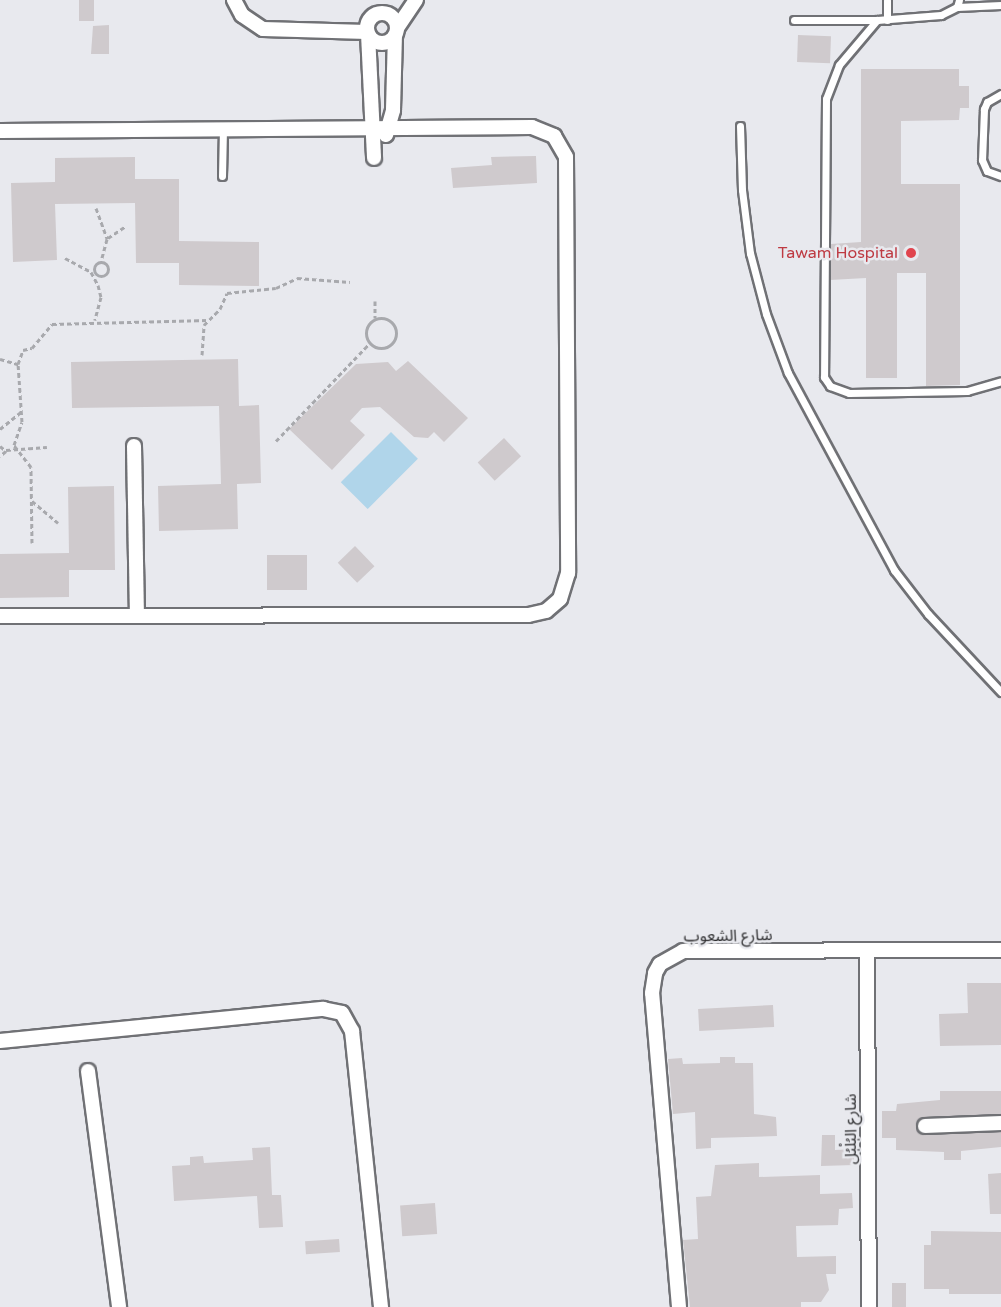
<!DOCTYPE html>
<html>
<head>
<meta charset="utf-8">
<style>
  body { margin:0 }
  #map { position:relative; width:1001px; height:1307px; overflow:hidden; background:#e8e9ee; font-family:"Varela Round","Noto Sans Arabic",sans-serif }
  div>[style] { position:absolute }
  [style*='--x'] { left:calc(var(--x)*1px); top:calc(var(--y)*1px); width:calc(var(--w)*1px); rotate:calc(var(--a)*1deg) }
  .water>* { inset:0; background:#b0d5ea; transform-origin:0 0 }
  .building>* { inset:0; background:#cfcacd; transform-origin:0 0 }
  .path>* { height:3px; margin-top:-1.5px; transform-origin:0; background:repeating-linear-gradient(90deg,#a8a9ad 0 4.5px,transparent 0 7.5px) }
  .path>.ring { margin:-1.5px; padding:0; box-sizing:content-box; background:none; border:3px solid #a8a9ad; border-radius:50% }
  .roads { filter:drop-shadow(2px 0 #707175) drop-shadow(-2px 0 #707175) drop-shadow(0 2px #707175) drop-shadow(0 -2px #707175) }
  .service>* { height:7px; margin:-3.5px; padding:0 3.5px; transform-origin:3.5px; border-radius:3.5px; background:#fff }
  .minor>* { height:14px; margin:-7px; padding:0 7px; transform-origin:7px; border-radius:7px; background:#fff }
  .minor>.ring { margin:-7px; padding:0; box-sizing:content-box; background:none; border:14px solid #fff; border-radius:50% }
  .dots>* { width:16px; height:16px; translate:-50% -50%; box-sizing:border-box; border:3px solid #e8e9ee; border-radius:50% }
  span { translate:-50% -50%; white-space:nowrap; text-align:center; line-height:1.15; -webkit-text-stroke:5px #e8e9ee; paint-order:stroke }
  .health-label { font-size:16px; color:#be3a42 }
  .right { translate:-100% -50%; text-align:right }
  .street-label { font-size:16px; color:#2b2b2d }
</style>
</head>
<body>
<div id="map">
  <div class="water">
    <i style="left:391px;top:432px;width:38px;height:71px;rotate:45deg"></i>
  </div>
  <div class="building">
    <i style="left:79px;top:0;width:15px;height:21px"></i>
    <i style="clip-path:polygon(109px 25px,109px 54px,91px 54px,93px 26px)"></i>
    <i style="left:798px;top:35px;width:33px;height:27px;rotate:2deg"></i>
    <i style="clip-path:polygon(861px 69px,959px 69px,959px 86px,969px 86px,969px 108px,960px 108px,959px 120px,901px 121px,901px 184px,960px 184px,960px 385px,926px 386px,926px 273px,897px 273px,897px 378px,866px 378px,866px 278px,830px 280px,831px 244px,861px 242px)"></i>
    <i style="clip-path:polygon(536px 156px,537px 183px,453px 188px,451px 168px,492px 165px,491px 157px)"></i>
    <i style="clip-path:polygon(135px 157px,135px 179px,179px 179px,179px 241px,259px 242px,259px 286px,179px 285px,179px 263px,136px 263px,135px 203px,55px 204px,57px 260px,13px 262px,11px 183px,55px 182px,55px 158px)"></i>
    <i style="clip-path:polygon(238px 359px,239px 406px,259px 405px,261px 483px,237px 484px,238px 529px,159px 531px,158px 486px,221px 484px,219px 406px,72px 408px,71px 362px)"></i>
    <i style="clip-path:polygon(408px 361px,468px 418px,444px 442px,434px 432px,428px 438px,414px 437px,380px 407px,362px 408px,350px 421px,365px 435px,332px 470px,289px 429px,356px 364px,388px 362px,396px 371px)"></i>
    <i style="left:504px;top:438px;width:25px;height:36px;rotate:47deg"></i>
    <i style="clip-path:polygon(114px 486px,115px 570px,69px 570px,69px 597px,0 598px,0 554px,69px 553px,68px 487px)"></i>
    <i style="left:355px;top:546px;width:28px;height:24px;rotate:46deg"></i>
    <i style="left:307px;top:555px;width:35px;height:40px;rotate:90deg"></i>
    <i style="clip-path:polygon(967px 983px,1001px 983px,1001px 1045px,940px 1046px,939px 1014px,968px 1013px)"></i>
    <i style="left:773px;top:1005px;width:22px;height:75px;rotate:87deg"></i>
    <i style="clip-path:polygon(720px 1057px,735px 1057px,735px 1063px,753px 1063px,754px 1114px,776px 1117px,777px 1136px,711px 1138px,711px 1148px,696px 1149px,695px 1112px,673px 1114px,668px 1059px,682px 1058px,683px 1064px,720px 1063px)"></i>
    <i style="clip-path:polygon(940px 1091px,1001px 1091px,1001px 1114px,924px 1117px,917px 1122px,920px 1134px,1001px 1132px,1001px 1147px,961px 1151px,961px 1160px,944px 1160px,944px 1152px,896px 1150px,896px 1138px,882px 1138px,882px 1111px,896px 1111px,897px 1104px,940px 1100px)"></i>
    <i style="clip-path:polygon(822px 1135px,835px 1135px,835px 1150px,854px 1149px,854px 1165px,821px 1166px)"></i>
    <i style="clip-path:polygon(270px 1147px,272px 1195px,281px 1195px,283px 1227px,259px 1228px,257px 1196px,174px 1201px,172px 1166px,190px 1165px,190px 1157px,203px 1156px,204px 1163px,253px 1160px,252px 1148px)"></i>
    <i style="clip-path:polygon(759px 1163px,759px 1177px,820px 1175px,820px 1194px,852px 1193px,853px 1208px,839px 1209px,838px 1225px,796px 1226px,797px 1257px,836px 1256px,836px 1274px,826px 1274px,829px 1290px,821px 1302px,801px 1302px,801px 1307px,690px 1307px,683px 1240px,698px 1239px,696px 1197px,711px 1196px,715px 1165px)"></i>
    <i style="clip-path:polygon(1001px 1173px,1001px 1214px,990px 1214px,988px 1174px)"></i>
    <i style="left:435px;top:1203px;width:31px;height:35px;rotate:86deg"></i>
    <i style="clip-path:polygon(931px 1231px,1001px 1232px,1001px 1294px,949px 1294px,949px 1289px,924px 1289px,924px 1245px,931px 1245px)"></i>
    <i style="left:339px;top:1239px;width:13px;height:34px;rotate:86deg"></i>
    <i style="left:892px;top:1283px;width:14px;height:24px"></i>
  </div>
  <div class="path">
    <i style="--x:96;--y:208;--w:33;--a:70"></i>
    <i style="--x:107;--y:239;--w:23;--a:105"></i>
    <i style="--x:108;--y:238;--w:22;--a:-34"></i>
    <i style="--x:65;--y:258;--w:30;--a:28"></i>
    <i style="--x:91;--y:272;--w:15;--a:62"></i>
    <i style="--x:98;--y:285;--w:12;--a:76"></i>
    <i style="--x:101;--y:297;--w:24;--a:105"></i>
    <i class="ring" style="left:94px;top:262px;width:11px;height:11px"></i>
    <i style="--x:375;--y:301;--w:17;--a:90"></i>
    <i class="ring" style="left:366px;top:318px;width:27px;height:27px"></i>
    <i style="--x:202;--y:355;--w:30;--a:-86"></i>
    <i style="--x:204;--y:325;--w:23;--a:-45"></i>
    <i style="--x:220;--y:309;--w:17;--a:-66"></i>
    <i style="--x:227;--y:293;--w:49;--a:-5.8"></i>
    <i style="--x:276;--y:288;--w:23;--a:-25"></i>
    <i style="--x:297;--y:278;--w:53;--a:4.3"></i>
    <i style="--x:0;--y:359;--w:19;--a:16"></i>
    <i style="--x:0;--y:429;--w:27;--a:-39"></i>
    <i style="--x:276;--y:441;--w:134;--a:-46.2"></i>
    <i style="--x:0;--y:446;--w:8;--a:40"></i>
    <i style="--x:6;--y:451;--w:8;--a:140"></i>
    <i style="--x:6;--y:450;--w:41;--a:-4.2"></i>
    <i style="--x:32;--y:501;--w:34;--a:40"></i>
    <i style="--x:32;--y:543;--w:76;--a:-90.8"></i>
    <i style="--x:31;--y:467;--w:28;--a:-128"></i>
    <i style="--x:14;--y:445;--w:24;--a:-71"></i>
    <i style="--x:22;--y:422;--w:58;--a:-93.9"></i>
    <i style="--x:18;--y:364;--w:15;--a:-70"></i>
    <i style="--x:23;--y:350;--w:9;--a:-13"></i>
    <i style="--x:32;--y:348;--w:31;--a:-50"></i>
    <i style="--x:52;--y:324;--w:156;--a:-1.5"></i>
  </div>
  <div class="roads">
    <div class="service">
      <i style="--x:887;--y:0;--w:20;--a:90"></i>
      <i style="--x:957;--y:7;--w:44;--a:-2.6"></i>
      <i style="--x:794;--y:20;--w:83;--a:0"></i>
      <i style="--x:877;--y:20;--w:64;--a:-4.5"></i>
      <i style="--x:941;--y:15;--w:18;--a:-27"></i>
      <i style="--x:957;--y:7;--w:7;--a:-74"></i>
      <i style="--x:877;--y:20;--w:59;--a:130.2"></i>
      <i style="--x:839;--y:65;--w:36;--a:111"></i>
      <i style="--x:826;--y:99;--w:278;--a:90.4"></i>
      <i style="--x:824;--y:377;--w:11;--a:56"></i>
      <i style="--x:830;--y:386;--w:20;--a:20"></i>
      <i style="--x:849;--y:393;--w:118;--a:-1"></i>
      <i style="--x:967;--y:391;--w:35;--a:-16"></i>
      <i style="--x:1001;--y:94;--w:16;--a:150"></i>
      <i style="--x:987;--y:102;--w:8;--a:113"></i>
      <i style="--x:984;--y:109;--w:51;--a:92.2"></i>
      <i style="--x:982;--y:160;--w:12;--a:66"></i>
      <i style="--x:987;--y:171;--w:15;--a:20"></i>
      <i style="--x:740;--y:126;--w:64;--a:88.2"></i>
      <i style="--x:742;--y:190;--w:64;--a:82.8"></i>
      <i style="--x:750;--y:253;--w:63;--a:75.3"></i>
      <i style="--x:766;--y:314;--w:63;--a:69.6"></i>
      <i style="--x:788;--y:373;--w:224;--a:61.7"></i>
      <i style="--x:894;--y:570;--w:56;--a:52.3"></i>
      <i style="--x:928;--y:614;--w:107;--a:46.9"></i>
      <i style="--x:222;--y:176;--w:46;--a:-88.8"></i>
    </div>
    <div class="minor">
      <i style="--x:234;--y:0;--w:17;--a:62"></i>
      <i style="--x:242;--y:15;--w:25;--a:34"></i>
      <i style="--x:263;--y:29;--w:104;--a:1.7"></i>
      <i class="ring" style="left:367px;top:13px;width:16px;height:16px"></i>
      <i style="--x:397;--y:28;--w:34;--a:-56"></i>
      <i style="--x:368;--y:34;--w:124;--a:87.2"></i>
      <i style="--x:0;--y:131;--w:532;--a:-0.43"></i>
      <i style="--x:532;--y:127;--w:24;--a:22"></i>
      <i style="--x:554;--y:136;--w:24;--a:60"></i>
      <i style="--x:566;--y:157;--w:416;--a:89.7"></i>
      <i style="--x:568;--y:573;--w:27;--a:107"></i>
      <i style="--x:560;--y:599;--w:18;--a:139"></i>
      <i style="--x:546;--y:611;--w:18;--a:167"></i>
      <i style="--x:528;--y:615;--w:528;--a:179.89"></i>
      <i style="--x:386;--y:135;--w:26;--a:-74"></i>
      <i style="--x:393;--y:110;--w:74;--a:-88.5"></i>
      <i style="--x:134;--y:446;--w:169;--a:89"></i>
      <i style="--x:867;--y:951;--w:356;--a:89.7"></i>
      <i style="--x:0;--y:1041;--w:325;--a:-5.7"></i>
      <i style="--x:323;--y:1009;--w:19;--a:12"></i>
      <i style="--x:342;--y:1013;--w:21;--a:61"></i>
      <i style="--x:352;--y:1031;--w:278;--a:84"></i>
      <i style="--x:88;--y:1071;--w:238;--a:82.5"></i>
      <i style="--x:925;--y:1126;--w:76;--a:-2.3"></i>
      <i style="--x:679;--y:1307;--w:315;--a:-94.9"></i>
      <i style="--x:652;--y:993;--w:20;--a:-81"></i>
      <i style="--x:655;--y:973;--w:10;--a:-61"></i>
      <i style="--x:660;--y:964;--w:26;--a:-29"></i>
      <i style="--x:683;--y:951;--w:318;--a:-0.2"></i>
    </div>
  </div>
  <div class="dots">
    <i style="left:911px;top:253px;background:#e0444e"></i>
  </div>
  <div class="health-label">
    <span class="right" style="left:898px;top:253px">Tawam Hospital</span>
  </div>
  <div class="street-label">
    <span style="left:728px;top:936px;rotate:-1deg">شارع الشعوب</span>
    <span style="left:851px;top:1129px;rotate:-90deg">شارع البُلْبُل</span>
  </div>
</div>
</body>
</html>
